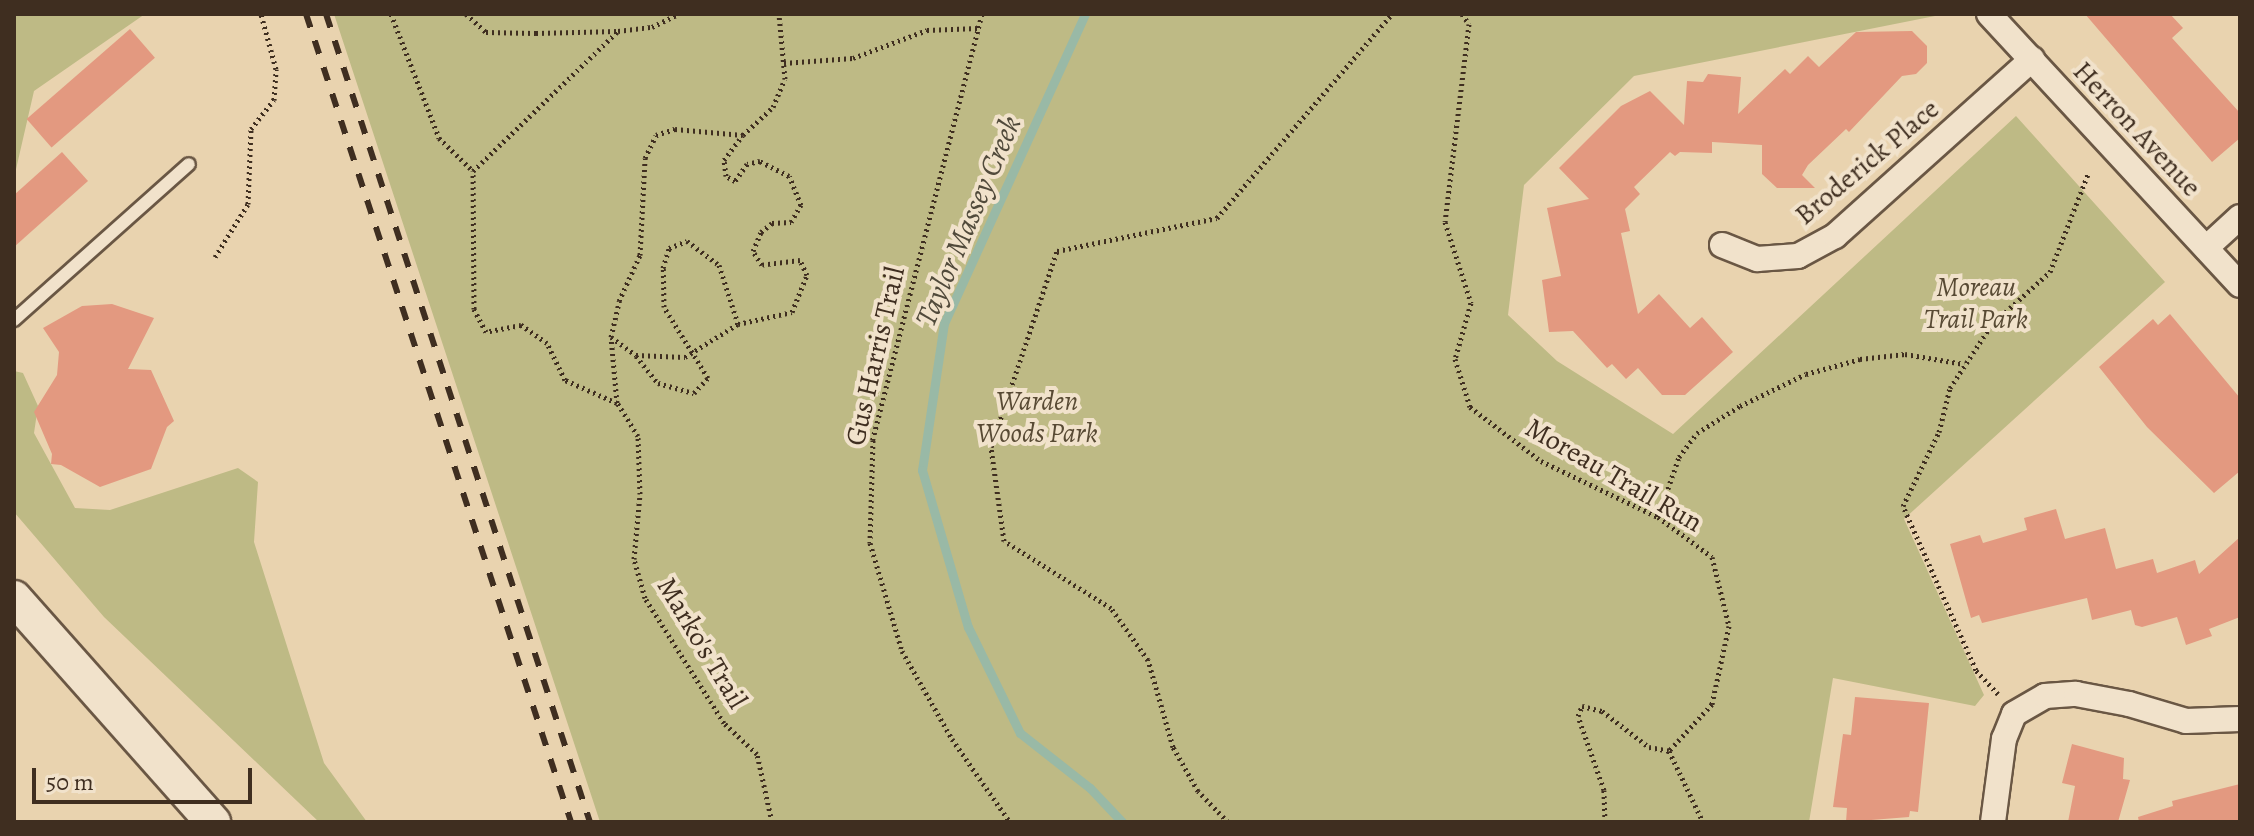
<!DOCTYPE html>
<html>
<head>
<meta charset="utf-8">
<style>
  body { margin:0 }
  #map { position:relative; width:2254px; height:836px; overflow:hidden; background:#e9d3af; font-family:Alegreya,serif }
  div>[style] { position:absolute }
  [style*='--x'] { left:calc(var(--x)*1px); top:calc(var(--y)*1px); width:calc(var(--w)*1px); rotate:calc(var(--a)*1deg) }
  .green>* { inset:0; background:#beba85 }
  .stream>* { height:9px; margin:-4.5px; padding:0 4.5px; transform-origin:4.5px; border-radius:4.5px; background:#99b9a6 }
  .building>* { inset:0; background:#e39980; transform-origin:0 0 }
  .path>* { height:5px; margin-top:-2.5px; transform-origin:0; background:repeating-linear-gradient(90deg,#3f2e20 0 2px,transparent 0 6px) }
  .roads { filter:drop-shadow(2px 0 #6a5744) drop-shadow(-2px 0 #6a5744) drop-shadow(0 2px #6a5744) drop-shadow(0 -2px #6a5744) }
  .lane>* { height:12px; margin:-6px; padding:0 6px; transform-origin:6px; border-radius:6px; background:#f1e2cb }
  .street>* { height:24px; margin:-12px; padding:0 12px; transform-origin:12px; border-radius:12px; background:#f1e2cb }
  .secondary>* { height:34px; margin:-17px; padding:0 17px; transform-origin:17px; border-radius:17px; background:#f1e2cb }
  .rail>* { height:6px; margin-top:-3px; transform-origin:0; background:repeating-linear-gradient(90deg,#3f2e20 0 14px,transparent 0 28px) }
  span { translate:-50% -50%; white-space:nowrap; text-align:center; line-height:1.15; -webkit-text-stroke:8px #f1e2cb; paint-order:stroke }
  .street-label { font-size:28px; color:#3f2e20 }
  .park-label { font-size:28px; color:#584a34; font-style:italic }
  .water-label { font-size:30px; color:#514a3b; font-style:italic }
  .frame { position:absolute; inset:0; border:16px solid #3f2e20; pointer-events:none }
  .scale { position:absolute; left:32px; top:768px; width:220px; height:36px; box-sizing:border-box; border:4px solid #3f2e20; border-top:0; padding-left:10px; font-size:24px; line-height:28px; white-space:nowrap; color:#3f2e20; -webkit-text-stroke:6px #f1e2cb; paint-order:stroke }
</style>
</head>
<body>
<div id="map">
  <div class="green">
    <i style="clip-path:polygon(14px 14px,145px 14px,34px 91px,14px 178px)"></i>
    <i style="clip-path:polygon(334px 14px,1945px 14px,1634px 76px,1524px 185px,1508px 315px,1557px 361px,1673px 434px,2016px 116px,2165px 282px,1904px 519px,1984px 695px,1975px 706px,1833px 678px,1809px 822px,600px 822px)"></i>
    <i style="clip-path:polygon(14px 371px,23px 373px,38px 406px,34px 433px,75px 508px,110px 510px,238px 468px,258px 482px,254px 542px,324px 763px,367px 822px,319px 822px,104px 617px,14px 512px)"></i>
  </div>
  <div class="stream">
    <i style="--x:1085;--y:14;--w:340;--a:114.5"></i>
    <i style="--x:944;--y:323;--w:149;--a:98.5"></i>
    <i style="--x:922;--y:470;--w:164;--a:73.7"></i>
    <i style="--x:968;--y:627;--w:118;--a:63.9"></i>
    <i style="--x:1020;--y:733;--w:89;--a:38.2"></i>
    <i style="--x:1090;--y:788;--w:47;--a:46.7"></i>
  </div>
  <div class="building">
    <i style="clip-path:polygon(2085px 14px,2170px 14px,2183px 28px,2172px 38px,2240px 113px,2240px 138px,2212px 162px)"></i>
    <i style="left:130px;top:29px;width:38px;height:137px;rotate:49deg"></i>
    <i style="clip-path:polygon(1912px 31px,1927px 46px,1927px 63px,1916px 74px,1902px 76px,1849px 132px,1846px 129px,1808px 165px,1802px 175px,1815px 188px,1777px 188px,1762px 174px,1762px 145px,1712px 142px,1712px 153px,1680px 152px,1675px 156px,1670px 152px,1634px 187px,1640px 194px,1625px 209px,1630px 231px,1621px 233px,1638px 314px,1659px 294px,1690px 328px,1702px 317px,1733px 352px,1685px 395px,1662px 395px,1638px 368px,1626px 379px,1612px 364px,1607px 368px,1573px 331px,1549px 332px,1542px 280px,1561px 276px,1547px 208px,1589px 199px,1559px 168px,1621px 106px,1650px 91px,1684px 125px,1687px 81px,1703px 82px,1708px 74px,1741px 77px,1738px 114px,1785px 69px,1790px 74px,1808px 56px,1819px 67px,1856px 32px)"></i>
    <i style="clip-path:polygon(62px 152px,88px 181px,14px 247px,14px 195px)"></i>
    <i style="clip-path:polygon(112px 304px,154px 318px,128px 369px,151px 370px,174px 421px,167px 427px,151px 469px,100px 487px,61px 465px,51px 464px,52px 454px,34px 412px,57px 375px,59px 352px,43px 328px,82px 306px)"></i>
    <i style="clip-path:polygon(2170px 314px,2240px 398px,2240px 471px,2214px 493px,2147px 427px,2099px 367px,2153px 319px,2158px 325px)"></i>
    <i style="clip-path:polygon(2056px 509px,2065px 539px,2105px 528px,2116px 569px,2153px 559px,2157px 573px,2195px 560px,2199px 574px,2240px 537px,2240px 617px,2209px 629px,2212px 636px,2186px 645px,2177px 617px,2142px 627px,2135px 625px,2131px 610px,2092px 620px,2087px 598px,1982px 623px,1979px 615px,1971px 618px,1950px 544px,1980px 535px,1983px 543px,2027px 530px,2024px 518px)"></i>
    <i style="clip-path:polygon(1855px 697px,1929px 703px,1918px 812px,1910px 811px,1909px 817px,1846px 822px,1847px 808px,1833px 807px,1843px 734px,1851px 735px)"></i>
    <i style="clip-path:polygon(2072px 744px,2124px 758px,2123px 779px,2130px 780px,2118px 822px,2068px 822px,2075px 786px,2062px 783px)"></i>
    <i style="clip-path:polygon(2240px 784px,2240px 822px,2139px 822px,2138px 817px,2173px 806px,2172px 801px)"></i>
  </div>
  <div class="path">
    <i style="--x:391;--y:14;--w:133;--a:68.8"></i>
    <i style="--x:439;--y:138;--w:47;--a:44.1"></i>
    <i style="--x:466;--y:14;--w:27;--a:42"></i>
    <i style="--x:486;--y:32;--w:50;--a:1.1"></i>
    <i style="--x:536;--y:33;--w:82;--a:-1.4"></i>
    <i style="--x:618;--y:31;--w:34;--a:-7"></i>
    <i style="--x:652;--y:27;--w:30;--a:-26"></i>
    <i style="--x:982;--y:14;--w:440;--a:104.4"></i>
    <i style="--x:873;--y:440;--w:103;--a:91.7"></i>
    <i style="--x:870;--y:543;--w:113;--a:73.5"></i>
    <i style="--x:902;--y:651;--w:101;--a:60.4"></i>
    <i style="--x:952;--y:739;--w:101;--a:55.1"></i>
    <i style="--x:1462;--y:14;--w:12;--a:55"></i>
    <i style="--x:1469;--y:24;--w:199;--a:96.9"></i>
    <i style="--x:1445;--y:222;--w:85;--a:72.2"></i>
    <i style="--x:1471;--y:303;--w:58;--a:105.9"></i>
    <i style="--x:1455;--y:359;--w:50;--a:72.6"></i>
    <i style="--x:1470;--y:407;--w:89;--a:37.3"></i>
    <i style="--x:1541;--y:461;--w:130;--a:25.6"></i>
    <i style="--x:1658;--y:517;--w:67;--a:36.5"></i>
    <i style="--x:1712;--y:557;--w:71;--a:76.2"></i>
    <i style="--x:1729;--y:626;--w:80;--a:102.3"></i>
    <i style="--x:1712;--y:704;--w:64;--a:132.5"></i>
    <i style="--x:1669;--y:751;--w:79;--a:64.4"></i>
    <i style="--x:784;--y:63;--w:69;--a:-4.1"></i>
    <i style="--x:853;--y:58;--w:79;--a:-20.7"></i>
    <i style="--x:927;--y:30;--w:51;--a:-2.2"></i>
    <i style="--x:215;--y:257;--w:62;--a:-58.1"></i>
    <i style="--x:248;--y:204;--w:75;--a:-87.7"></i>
    <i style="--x:251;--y:129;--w:37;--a:-52"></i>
    <i style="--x:274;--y:100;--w:31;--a:-86"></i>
    <i style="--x:276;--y:69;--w:57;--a:-105.3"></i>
    <i style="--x:611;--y:337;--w:31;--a:36"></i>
    <i style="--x:636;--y:355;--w:49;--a:2.3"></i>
    <i style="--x:685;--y:357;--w:62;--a:-31.9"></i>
    <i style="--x:738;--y:324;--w:55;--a:-12.5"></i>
    <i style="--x:792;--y:312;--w:40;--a:-68"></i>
    <i style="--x:807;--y:275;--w:17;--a:-115"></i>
    <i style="--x:800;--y:260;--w:38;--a:173"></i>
    <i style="--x:762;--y:265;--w:17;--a:-123"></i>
    <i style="--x:753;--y:251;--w:21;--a:-67"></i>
    <i style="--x:761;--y:232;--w:14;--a:-39"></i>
    <i style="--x:772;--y:223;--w:19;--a:-3"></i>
    <i style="--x:791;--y:222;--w:20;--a:-60"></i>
    <i style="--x:801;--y:205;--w:31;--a:-112"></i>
    <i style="--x:789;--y:176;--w:33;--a:-153"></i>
    <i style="--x:760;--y:161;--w:13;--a:167"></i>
    <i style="--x:747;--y:164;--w:21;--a:125"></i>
    <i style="--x:735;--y:181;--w:10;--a:-151"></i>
    <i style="--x:726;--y:176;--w:16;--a:-97"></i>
    <i style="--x:724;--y:160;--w:31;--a:-53"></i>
    <i style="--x:636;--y:356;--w:35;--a:51"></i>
    <i style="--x:658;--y:383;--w:37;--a:16"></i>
    <i style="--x:694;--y:393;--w:21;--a:-47"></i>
    <i style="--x:708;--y:378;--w:84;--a:-121.8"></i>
    <i style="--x:664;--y:307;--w:39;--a:-91"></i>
    <i style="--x:663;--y:268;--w:21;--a:-73"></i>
    <i style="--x:669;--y:248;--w:19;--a:-21"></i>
    <i style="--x:687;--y:241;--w:40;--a:37"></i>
    <i style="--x:719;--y:265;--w:62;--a:72.1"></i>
    <i style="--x:617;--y:403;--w:57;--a:-156.1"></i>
    <i style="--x:565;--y:380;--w:41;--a:-115.9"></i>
    <i style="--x:547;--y:343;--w:32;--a:-145"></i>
    <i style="--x:521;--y:325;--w:36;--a:169"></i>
    <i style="--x:486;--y:332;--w:26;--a:-118"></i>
    <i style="--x:474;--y:309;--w:138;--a:-90.4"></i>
    <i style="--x:473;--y:171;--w:202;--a:-44"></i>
    <i style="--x:1658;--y:517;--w:64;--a:-70.7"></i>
    <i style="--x:1679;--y:457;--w:30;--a:-53"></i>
    <i style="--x:1697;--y:433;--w:51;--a:-32.1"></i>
    <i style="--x:1740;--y:406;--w:73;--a:-25.9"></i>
    <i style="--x:1806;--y:374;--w:56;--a:-15.5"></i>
    <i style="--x:1860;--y:359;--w:45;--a:-6.3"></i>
    <i style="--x:1905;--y:354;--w:60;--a:9.6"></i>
    <i style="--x:1998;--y:694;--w:33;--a:-133"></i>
    <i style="--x:1976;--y:670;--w:180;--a:-114"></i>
    <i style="--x:1903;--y:506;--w:82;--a:-64.1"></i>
    <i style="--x:1939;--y:432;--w:45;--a:-76"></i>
    <i style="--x:1950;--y:388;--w:77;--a:-56.7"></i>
    <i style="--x:1992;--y:324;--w:78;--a:-41.9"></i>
    <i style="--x:2050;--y:272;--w:105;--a:-68.8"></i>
    <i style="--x:772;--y:822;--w:70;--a:-102.4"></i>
    <i style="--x:757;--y:754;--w:45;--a:-136.8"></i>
    <i style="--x:724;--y:723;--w:148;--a:-122.3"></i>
    <i style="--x:645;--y:598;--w:41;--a:-105.8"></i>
    <i style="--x:634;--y:559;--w:65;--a:-84.7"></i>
    <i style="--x:640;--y:494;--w:58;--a:-92"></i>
    <i style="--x:638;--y:436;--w:39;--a:-122"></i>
    <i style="--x:617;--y:403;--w:66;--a:-95.2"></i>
    <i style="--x:611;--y:337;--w:37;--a:-77"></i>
    <i style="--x:619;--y:301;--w:51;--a:-65.5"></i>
    <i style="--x:640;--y:255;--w:97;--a:-87"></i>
    <i style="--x:645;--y:158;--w:25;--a:-64"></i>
    <i style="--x:656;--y:135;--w:20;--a:-18"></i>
    <i style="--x:675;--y:129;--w:68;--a:5"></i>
    <i style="--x:743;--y:135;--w:41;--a:-43"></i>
    <i style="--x:773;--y:107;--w:30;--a:-67"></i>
    <i style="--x:785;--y:79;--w:65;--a:-95.3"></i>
    <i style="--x:1228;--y:822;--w:43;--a:-134.1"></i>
    <i style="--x:1198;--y:791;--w:51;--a:-119.6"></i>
    <i style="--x:1173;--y:747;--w:91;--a:-106"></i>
    <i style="--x:1148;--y:660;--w:64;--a:-125.4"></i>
    <i style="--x:1111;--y:608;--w:126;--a:-147.9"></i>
    <i style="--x:1004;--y:541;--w:95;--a:-97.9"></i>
    <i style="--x:991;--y:447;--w:207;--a:-71.4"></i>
    <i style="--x:1057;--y:251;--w:163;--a:-11.7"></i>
    <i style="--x:1217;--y:218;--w:269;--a:-49.4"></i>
    <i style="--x:1605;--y:822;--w:32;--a:-92"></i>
    <i style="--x:1604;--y:790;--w:78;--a:-109.4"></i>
    <i style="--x:1578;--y:716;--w:11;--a:-68"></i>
    <i style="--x:1582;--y:706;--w:21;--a:14"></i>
    <i style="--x:1602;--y:711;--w:59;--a:37.5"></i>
    <i style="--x:1649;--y:747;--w:20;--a:11"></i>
  </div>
  <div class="roads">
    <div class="lane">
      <i style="--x:14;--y:320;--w:234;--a:-41.7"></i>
    </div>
    <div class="street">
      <i style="--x:1989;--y:14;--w:369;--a:47.2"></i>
      <i style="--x:1722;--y:245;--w:38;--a:22"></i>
      <i style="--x:1757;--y:259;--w:41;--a:-4.2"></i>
      <i style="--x:1798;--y:256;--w:42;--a:-28.4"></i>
      <i style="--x:1835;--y:236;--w:265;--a:-41.9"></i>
      <i style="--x:2206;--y:248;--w:46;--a:-42.4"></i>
      <i style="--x:1993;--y:822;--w:84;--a:-82.5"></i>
      <i style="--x:2004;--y:739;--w:27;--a:-68"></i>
      <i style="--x:2014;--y:714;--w:36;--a:-30"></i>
      <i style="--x:2045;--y:696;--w:31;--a:-4"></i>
      <i style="--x:2076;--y:694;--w:54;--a:10.7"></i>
      <i style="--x:2129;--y:704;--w:59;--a:16.6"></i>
      <i style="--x:2186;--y:721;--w:54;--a:-2.1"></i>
    </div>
    <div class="secondary">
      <i style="--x:14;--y:598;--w:300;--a:48.4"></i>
    </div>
  </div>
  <div class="rail">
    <i style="--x:306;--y:14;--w:850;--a:71.84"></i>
    <i style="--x:326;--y:14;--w:850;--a:71.91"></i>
  </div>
  <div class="street-label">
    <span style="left:2137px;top:129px;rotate:47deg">Herron Avenue</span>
    <span style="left:1867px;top:162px;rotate:-40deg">Broderick Place</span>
    <span style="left:875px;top:356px;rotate:-77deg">Gus Harris Trail</span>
    <span style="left:1614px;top:475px;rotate:30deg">Moreau Trail Run</span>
    <span style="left:702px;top:643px;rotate:59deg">Marko's Trail</span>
  </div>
  <div class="park-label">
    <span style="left:1976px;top:303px">Moreau<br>Trail Park</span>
    <span style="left:1037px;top:417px">Warden<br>Woods Park</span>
  </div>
  <div class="water-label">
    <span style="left:968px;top:221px;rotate:-67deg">Taylor Massey Creek</span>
  </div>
  <div class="frame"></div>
  <div class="scale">50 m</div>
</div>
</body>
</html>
